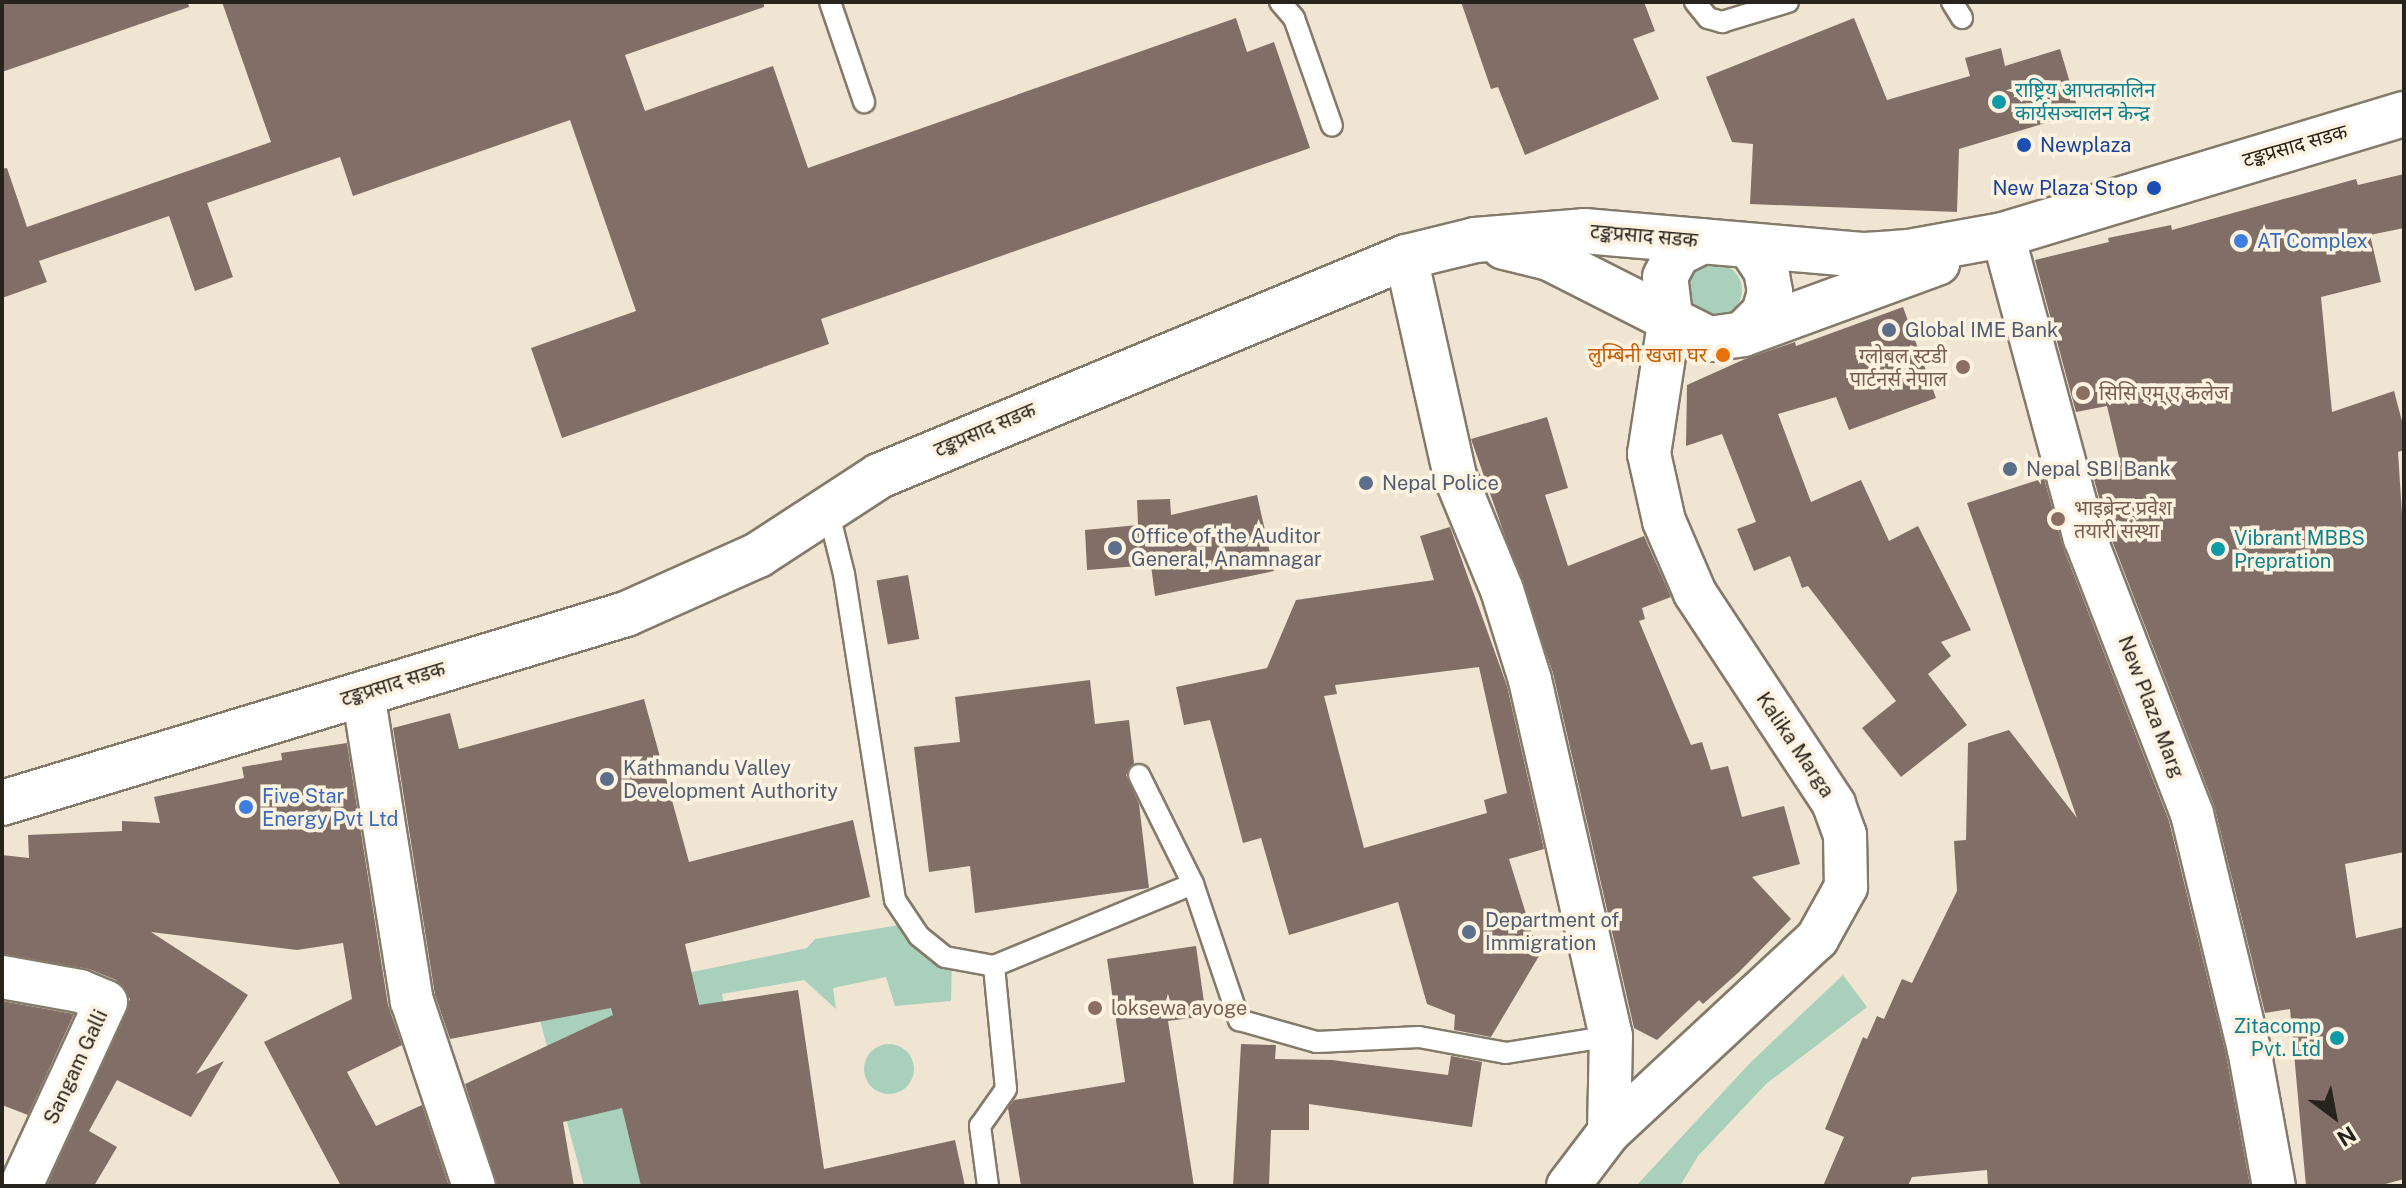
<!DOCTYPE html>
<html>
<head>
<meta charset="utf-8">
<style>
  body { margin:0 }
  #map { position:relative; width:2406px; height:1188px; overflow:hidden; background:#f0e5d3; font-family:"Public Sans","Noto Sans Devanagari",sans-serif }
  div>[style] { position:absolute }
  [style*='--x'] { left:calc(var(--x)*1px); top:calc(var(--y)*1px); width:calc(var(--w)*1px); rotate:calc(var(--a)*1deg) }
  .green>* { inset:0; background:#a9d0ba }
  .round { border-radius:50% }
  .building>* { inset:0; background:#816e66; transform-origin:0 0 }
  .roads { filter:drop-shadow(2px 0 #847a6a) drop-shadow(-2px 0 #847a6a) drop-shadow(0 2px #847a6a) drop-shadow(0 -2px #847a6a) }
  .lane>* { height:20px; margin:-10px; padding:0 10px; transform-origin:10px; border-radius:10px; background:#fff }
  .street>* { height:42px; margin:-21px; padding:0 21px; transform-origin:21px; border-radius:21px; background:#fff }
  .secondary>* { height:44px; margin:-22px; padding:0 22px; transform-origin:22px; border-radius:22px; background:#fff }
  .dots>* { width:22px; height:22px; translate:-50% -50%; box-sizing:border-box; border:4px solid #fef2e0; border-radius:50% }
  span { translate:-50% -50%; white-space:nowrap; text-align:center; line-height:1.15; -webkit-text-stroke:7px #fef2e0; paint-order:stroke }
  .culture-label { font-size:20px; color:#0d838f }
  .left { translate:0 -50%; text-align:left }
  .right { translate:-100% -50%; text-align:right }
  .transit-label { font-size:20px; color:#164399 }
  .street-label { font-size:20px; color:#27231d }
  .shop-label { font-size:20px; color:#366cbe }
  .service-label { font-size:20px; color:#4e5e75 }
  .food-label { font-size:20px; color:#c56008 }
  .education-label { font-size:20px; color:#785e54 }
  .frame { position:absolute; inset:0; border:4px solid #27231d; pointer-events:none }
  .north { position:absolute; left:2294px; top:1076px; width:80px; height:80px; -webkit-text-stroke:6px #fef2e0; paint-order:stroke; rotate:148deg; font-size:22px; font-weight:700; line-height:32px; text-align:center; color:#27231d }
  .north::after { content:''; display:block; margin:auto; width:28px; height:36px; background:#27231d; clip-path:polygon(50% 0,100% 100%,50% 72%,0 100%) }
</style>
</head>
<body>
<div id="map">
  <div class="green">
    <i class="round" style="left:1688px;top:263px;width:54px;height:54px"></i>
    <i style="clip-path:polygon(905px 924px,905px 936px,952px 960px,951px 1001px,895px 1006px,886px 977px,833px 988px,836px 1009px,804px 980px,722px 994px,756px 1186px,584px 1186px,536px 1005px,807px 948px,815px 939px)"></i>
    <i style="clip-path:polygon(1843px 975px,1867px 1007px,1766px 1084px,1698px 1156px,1680px 1186px,1636px 1186px,1751px 1062px)"></i>
    <i class="round" style="left:864px;top:1044px;width:50px;height:50px"></i>
  </div>
  <div class="building">
    <i style="clip-path:polygon(2px 2px,188px 2px,189px 7px,2px 72px)"></i>
    <i style="clip-path:polygon(222px 2px,764px 2px,764px 7px,625px 55px,645px 111px,773px 66px,808px 168px,1236px 18px,1247px 52px,1274px 42px,1310px 148px,821px 319px,829px 344px,562px 438px,531px 348px,636px 311px,570px 120px,353px 196px,340px 157px,207px 203px,233px 277px,195px 291px,169px 216px,39px 261px,47px 282px,2px 298px,2px 169px,7px 168px,27px 227px,271px 142px)"></i>
    <i style="clip-path:polygon(1461px 2px,1644px 2px,1655px 31px,1633px 39px,1659px 99px,1525px 155px,1498px 87px,1491px 89px)"></i>
    <i style="clip-path:polygon(1854px 18px,1887px 100px,1970px 76px,1965px 58px,2001px 48px,2005px 66px,2060px 49px,2079px 113px,1959px 149px,1957px 212px,1750px 204px,1753px 144px,1732px 142px,1706px 77px)"></i>
    <i style="clip-path:polygon(2404px 174px,2404px 228px,2370px 235px,2381px 282px,2321px 297px,2332px 412px,2394px 391px,2404px 429px,2404px 450px,2398px 452px,2404px 545px,2404px 852px,2345px 864px,2356px 938px,2404px 927px,2404px 1179px,2378px 1186px,2306px 1186px,2290px 1009px,2265px 1013px,2214px 805px,2108px 530px,2092px 472px,2121px 465px,2107px 406px,2076px 412px,2035px 260px,2109px 242px,2108px 238px,2171px 225px,2172px 230px,2356px 179px,2358px 185px)"></i>
    <i style="clip-path:polygon(1903px 307px,1936px 398px,1849px 430px,1836px 397px,1778px 414px,1811px 502px,1861px 480px,1889px 541px,1918px 526px,1971px 630px,1941px 642px,1951px 656px,1928px 674px,1967px 725px,1901px 777px,1862px 728px,1896px 701px,1808px 586px,1802px 588px,1790px 556px,1754px 571px,1737px 529px,1756px 522px,1722px 434px,1686px 446px,1687px 385px,1745px 359px,1795px 342px,1796px 346px)"></i>
    <i style="clip-path:polygon(1547px 417px,1568px 488px,1545px 495px,1568px 566px,1644px 536px,1671px 597px,1642px 608px,1645px 619px,1639px 621px,1691px 745px,1702px 742px,1711px 770px,1728px 766px,1742px 817px,1784px 806px,1800px 864px,1752px 877px,1791px 919px,1738px 973px,1703px 1004px,1699px 1000px,1657px 1040px,1634px 1028px,1553px 673px,1471px 439px)"></i>
    <i style="clip-path:polygon(2044px 478px,2063px 547px,2169px 821px,2226px 1054px,2250px 1186px,1988px 1186px,1987px 1170px,1912px 1177px,1908px 1186px,1823px 1186px,1844px 1137px,1825px 1129px,1863px 1037px,1867px 1039px,1877px 1016px,1884px 1019px,1902px 979px,1912px 983px,1957px 891px,1954px 841px,1966px 840px,1968px 743px,2009px 730px,2077px 818px,1967px 503px)"></i>
    <i style="clip-path:polygon(1257px 495px,1274px 571px,1155px 596px,1151px 565px,1087px 570px,1085px 530px,1138px 525px,1137px 500px,1170px 499px,1171px 515px)"></i>
    <i style="clip-path:polygon(evenodd,1450px 527px,1507px 686px,1544px 849px,1509px 859px,1539px 956px,1491px 1037px,1454px 1030px,1455px 1015px,1427px 1004px,1398px 902px,1289px 935px,1261px 838px,1243px 843px,1210px 720px,1184px 725px,1176px 687px,1267px 668px,1296px 600px,1434px 580px,1420px 536px,1450px 527px,1479px 667px,1507px 793px,1484px 800px,1487px 813px,1364px 848px,1324px 696px,1337px 694px,1335px 685px,1479px 667px)"></i>
    <i style="left:908px;top:575px;width:65px;height:32px;rotate:80deg"></i>
    <i style="clip-path:polygon(1090px 680px,1095px 724px,1129px 720px,1134px 763px,1126px 775px,1139px 804px,1149px 888px,975px 913px,970px 866px,929px 872px,914px 747px,960px 742px,955px 697px)"></i>
    <i style="clip-path:polygon(644px 699px,689px 862px,853px 820px,870px 897px,685px 944px,699px 1005px,798px 990px,824px 1169px,955px 1140px,965px 1186px,641px 1186px,622px 1108px,563px 1122px,574px 1186px,497px 1186px,465px 1084px,613px 1015px,611px 1008px,450px 1039px,435px 995px,393px 728px,450px 713px,459px 749px)"></i>
    <i style="clip-path:polygon(347px 743px,388px 1005px,402px 1045px,347px 1072px,376px 1126px,422px 1105px,449px 1186px,341px 1186px,264px 1042px,352px 999px,343px 943px,297px 950px,151px 932px,248px 995px,196px 1074px,224px 1061px,191px 1117px,117px 1080px,89px 1131px,117px 1147px,94px 1186px,47px 1186px,130px 999px,116px 980px,89px 969px,2px 954px,2px 855px,29px 858px,28px 835px,122px 831px,122px 821px,160px 823px,154px 797px,244px 778px,242px 767px,282px 760px,281px 753px)"></i>
    <i style="clip-path:polygon(1196px 946px,1206px 1016px,1168px 1021px,1194px 1186px,1021px 1186px,1008px 1108px,1014px 1100px,1125px 1082px,1107px 959px)"></i>
    <i style="clip-path:polygon(2px 1001px,74px 1014px,28px 1115px,2px 1105px)"></i>
    <i style="clip-path:polygon(1241px 1044px,1276px 1045px,1275px 1059px,1332px 1060px,1448px 1075px,1451px 1056px,1482px 1062px,1472px 1127px,1309px 1104px,1309px 1130px,1271px 1130px,1269px 1186px,1233px 1186px)"></i>
  </div>
  <div class="roads">
    <div class="lane">
      <i style="--x:830;--y:2;--w:106;--a:71.2"></i>
      <i style="--x:1280;--y:2;--w:21;--a:49"></i>
      <i style="--x:1294;--y:18;--w:114;--a:70.6"></i>
      <i style="--x:1695;--y:2;--w:21;--a:51"></i>
      <i style="--x:1708;--y:18;--w:15;--a:16"></i>
      <i style="--x:1722;--y:22;--w:69;--a:-16.9"></i>
      <i style="--x:1952;--y:2;--w:19;--a:58"></i>
      <i style="--x:827;--y:506;--w:70;--a:76"></i>
      <i style="--x:844;--y:574;--w:330;--a:81.1"></i>
      <i style="--x:895;--y:900;--w:43;--a:56.3"></i>
      <i style="--x:919;--y:936;--w:33;--a:39"></i>
      <i style="--x:945;--y:957;--w:50;--a:10.4"></i>
      <i style="--x:994;--y:966;--w:215;--a:-22.4"></i>
      <i style="--x:1139;--y:775;--w:122;--a:63.6"></i>
      <i style="--x:1193;--y:884;--w:144;--a:71.3"></i>
      <i style="--x:1239;--y:1020;--w:81;--a:15.8"></i>
      <i style="--x:1317;--y:1042;--w:102;--a:-2.8"></i>
      <i style="--x:1419;--y:1037;--w:88;--a:10.4"></i>
      <i style="--x:1506;--y:1053;--w:106;--a:-9.2"></i>
      <i style="--x:988;--y:1186;--w:61;--a:-97.6"></i>
      <i style="--x:980;--y:1126;--w:45;--a:-54.9"></i>
      <i style="--x:1006;--y:1089;--w:124;--a:-95.6"></i>
    </div>
    <div class="street">
      <i style="--x:2003;--y:235;--w:314;--a:74.9"></i>
      <i style="--x:2085;--y:538;--w:296;--a:68.8"></i>
      <i style="--x:2192;--y:814;--w:242;--a:76.4"></i>
      <i style="--x:2249;--y:1049;--w:139;--a:79.7"></i>
      <i style="--x:1406;--y:257;--w:224;--a:77.4"></i>
      <i style="--x:1455;--y:476;--w:123;--a:67.6"></i>
      <i style="--x:1502;--y:590;--w:94;--a:72.7"></i>
      <i style="--x:1530;--y:680;--w:365;--a:77.2"></i>
      <i style="--x:1611;--y:1036;--w:96;--a:91.2"></i>
      <i style="--x:363;--y:693;--w:312;--a:81"></i>
      <i style="--x:412;--y:1001;--w:195;--a:71.5"></i>
      <i style="--x:2;--y:977;--w:79;--a:10.2"></i>
      <i style="--x:80;--y:991;--w:28;--a:23"></i>
      <i style="--x:106;--y:1002;--w:203;--a:114.8"></i>
      <i style="--x:1568;--y:1186;--w:68;--a:-52.8"></i>
      <i style="--x:1609;--y:1132;--w:284;--a:-42.9"></i>
      <i style="--x:1817;--y:939;--w:60;--a:-60.9"></i>
      <i style="--x:1846;--y:887;--w:52;--a:-91.1"></i>
      <i style="--x:1845;--y:835;--w:33;--a:-110"></i>
      <i style="--x:1834;--y:804;--w:253;--a:-123.4"></i>
      <i style="--x:1695;--y:593;--w:78;--a:-113.3"></i>
      <i style="--x:1664;--y:521;--w:69;--a:-102.6"></i>
      <i style="--x:1649;--y:454;--w:140;--a:-81.3"></i>
    </div>
    <div class="secondary">
      <i style="--x:1504;--y:247;--w:46;--a:13.7"></i>
      <i style="--x:1549;--y:258;--w:179;--a:26.9"></i>
      <i style="--x:1709;--y:339;--w:34;--a:-8"></i>
      <i style="--x:1743;--y:334;--w:207;--a:-20.1"></i>
      <i style="--x:1670;--y:316;--w:39;--a:-97"></i>
      <i style="--x:1665;--y:277;--w:26;--a:-62"></i>
      <i style="--x:1677;--y:254;--w:28;--a:-27"></i>
      <i style="--x:1743;--y:334;--w:30;--a:-45"></i>
      <i style="--x:1764;--y:313;--w:22;--a:-74"></i>
      <i style="--x:1770;--y:292;--w:22;--a:-100"></i>
      <i style="--x:1766;--y:270;--w:29;--a:-124"></i>
      <i style="--x:2;--y:803;--w:652;--a:-16.85"></i>
      <i style="--x:626;--y:614;--w:145;--a:-24.1"></i>
      <i style="--x:758;--y:555;--w:145;--a:-33.1"></i>
      <i style="--x:879;--y:476;--w:571;--a:-22.57"></i>
      <i style="--x:1406;--y:257;--w:71;--a:-13.8"></i>
      <i style="--x:1475;--y:240;--w:109;--a:-4.7"></i>
      <i style="--x:1584;--y:231;--w:282;--a:4.9"></i>
      <i style="--x:1865;--y:255;--w:44;--a:-3.9"></i>
      <i style="--x:1909;--y:252;--w:96;--a:-10.3"></i>
      <i style="--x:2003;--y:235;--w:419;--a:-16.8"></i>
    </div>
  </div>
  <div class="dots">
    <i style="left:1999px;top:102px;background:#0f9aa8"></i>
    <i style="left:2024px;top:145px;background:#1a4fb4"></i>
    <i style="left:2154px;top:188px;background:#1a4fb4"></i>
    <i style="left:2241px;top:241px;background:#3f7fe0"></i>
    <i style="left:1889px;top:330px;background:#5c6f8a"></i>
    <i style="left:1723px;top:355px;background:#e8710a"></i>
    <i style="left:1963px;top:367px;background:#8d6e63"></i>
    <i style="left:2083px;top:393px;background:#8d6e63"></i>
    <i style="left:2010px;top:469px;background:#5c6f8a"></i>
    <i style="left:1366px;top:483px;background:#5c6f8a"></i>
    <i style="left:2058px;top:519px;background:#8d6e63"></i>
    <i style="left:1115px;top:548px;background:#5c6f8a"></i>
    <i style="left:2218px;top:549px;background:#0f9aa8"></i>
    <i style="left:607px;top:779px;background:#5c6f8a"></i>
    <i style="left:246px;top:807px;background:#3f7fe0"></i>
    <i style="left:1469px;top:932px;background:#5c6f8a"></i>
    <i style="left:1095px;top:1008px;background:#8d6e63"></i>
    <i style="left:2337px;top:1038px;background:#0f9aa8"></i>
  </div>
  <div class="culture-label">
    <span class="left" style="left:2015px;top:102px">राष्ट्रिय आपतकालिन<br>कार्यसञ्चालन केन्द्र</span>
    <span class="left" style="left:2234px;top:550px">Vibrant MBBS<br>Prepration</span>
    <span class="right" style="left:2321px;top:1038px">Zitacomp<br>Pvt. Ltd</span>
  </div>
  <div class="transit-label">
    <span class="left" style="left:2040px;top:145px">Newplaza</span>
    <span class="right" style="left:2138px;top:188px">New Plaza Stop</span>
  </div>
  <div class="street-label">
    <span style="left:2295px;top:146px;rotate:-16deg">टङ्कप्रसाद सडक</span>
    <span style="left:1644px;top:236px;rotate:5deg">टङ्कप्रसाद सडक</span>
    <span style="left:985px;top:430px;rotate:-23deg">टङ्कप्रसाद सडक</span>
    <span style="left:393px;top:684px;rotate:-17deg">टङ्कप्रसाद सडक</span>
    <span style="left:2151px;top:707px;rotate:69deg">New Plaza Marg</span>
    <span style="left:1795px;top:745px;rotate:56deg">Kalika Marga</span>
    <span style="left:76px;top:1067px;rotate:-65deg">Sangam Galli</span>
  </div>
  <div class="shop-label">
    <span class="left" style="left:2257px;top:241px">AT Complex</span>
    <span class="left" style="left:262px;top:808px">Five Star<br>Energy Pvt Ltd</span>
  </div>
  <div class="service-label">
    <span class="left" style="left:1905px;top:330px">Global IME Bank</span>
    <span class="left" style="left:2026px;top:469px">Nepal SBI Bank</span>
    <span class="left" style="left:1382px;top:483px">Nepal Police</span>
    <span class="left" style="left:1131px;top:548px">Office of the Auditor<br>General, Anamnagar</span>
    <span class="left" style="left:623px;top:780px">Kathmandu Valley<br>Development Authority</span>
    <span class="left" style="left:1485px;top:932px">Department of<br>Immigration</span>
  </div>
  <div class="food-label">
    <span class="right" style="left:1707px;top:355px">लुम्बिनी खजा घर</span>
  </div>
  <div class="education-label">
    <span class="right" style="left:1947px;top:368px">ग्लोबल स्टडी<br>पार्टनर्स नेपाल</span>
    <span class="left" style="left:2099px;top:393px">सिसि एम् ए कलेज</span>
    <span class="left" style="left:2074px;top:520px">भाइब्रेन्ट प्रवेश<br>तयारी संस्था</span>
    <span class="left" style="left:1111px;top:1008px">loksewa ayoge</span>
  </div>
  <div class="frame"></div>
  <div class="north">N</div>
</div>
</body>
</html>
